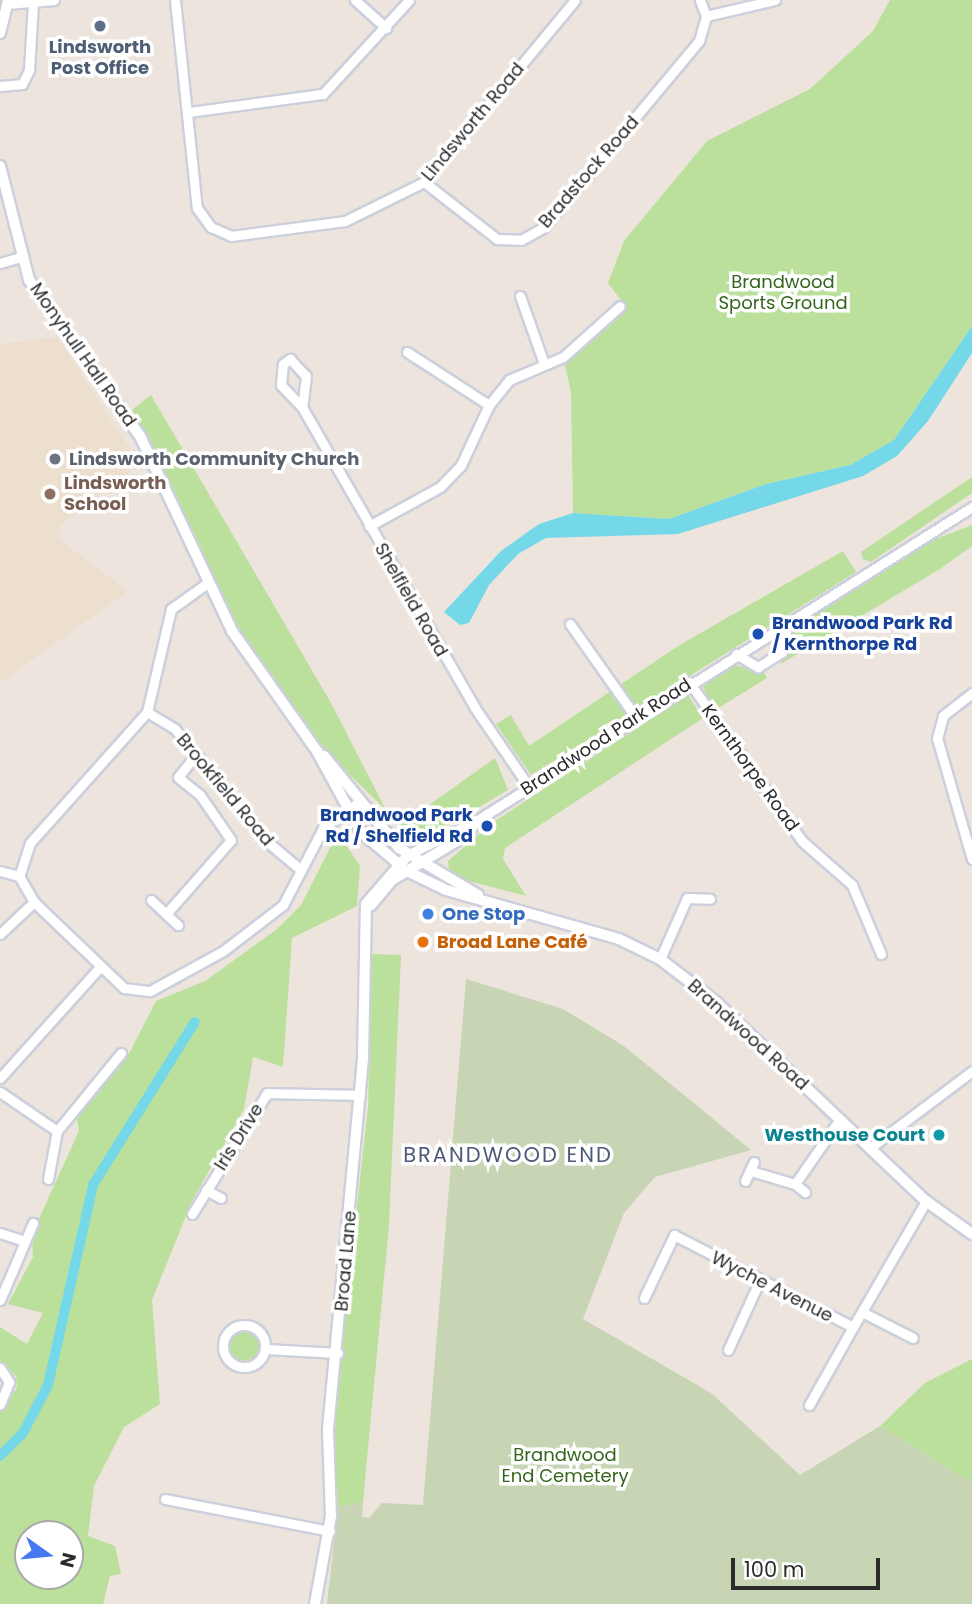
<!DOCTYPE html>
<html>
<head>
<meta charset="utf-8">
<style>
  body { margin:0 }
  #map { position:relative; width:972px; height:1604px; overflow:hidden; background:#ece4dd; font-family:Poppins,sans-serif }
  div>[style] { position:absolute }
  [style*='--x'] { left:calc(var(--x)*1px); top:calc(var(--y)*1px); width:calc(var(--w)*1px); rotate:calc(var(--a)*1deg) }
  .education>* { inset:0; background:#eddfcd }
  .green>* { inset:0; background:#bbe09c }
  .round { border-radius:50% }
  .cemetery>* { inset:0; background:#c8d5b5 }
  .water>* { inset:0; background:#75d8e9 }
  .canal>* { height:10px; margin:-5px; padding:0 5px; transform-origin:5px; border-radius:5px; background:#75d8e9 }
  .roads { filter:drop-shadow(2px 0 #ccd0dc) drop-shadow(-2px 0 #ccd0dc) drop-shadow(0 2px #ccd0dc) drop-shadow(0 -2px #ccd0dc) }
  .minor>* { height:9px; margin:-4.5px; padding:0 4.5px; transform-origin:4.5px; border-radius:4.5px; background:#fff }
  .minor>.ring { margin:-4.5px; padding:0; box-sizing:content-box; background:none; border:9px solid #fff; border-radius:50% }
  .tertiary>* { height:10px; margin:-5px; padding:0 5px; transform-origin:5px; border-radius:5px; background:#fff }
  .dots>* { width:19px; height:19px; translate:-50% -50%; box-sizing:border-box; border:4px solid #fff; border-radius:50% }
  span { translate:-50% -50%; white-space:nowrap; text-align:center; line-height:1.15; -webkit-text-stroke:7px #fff; paint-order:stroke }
  .service-label { font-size:18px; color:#4e5e75; font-weight:700 }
  .street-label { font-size:18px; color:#2b2b2b }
  .park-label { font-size:18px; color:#34651d }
  .worship-label { font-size:18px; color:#5b616d; font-weight:700 }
  .left { translate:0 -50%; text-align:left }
  .education-label { font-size:18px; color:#785e54; font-weight:700 }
  .transit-label { font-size:18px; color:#164399; font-weight:700 }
  .right { translate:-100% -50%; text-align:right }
  .shop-label { font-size:18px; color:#366cbe; font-weight:700 }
  .food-label { font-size:18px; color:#c56008; font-weight:700 }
  .culture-label { font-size:18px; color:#0d838f; font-weight:700 }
  .quarter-label { font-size:21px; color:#4d5a79; letter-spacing:2px }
  .north { position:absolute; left:14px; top:1520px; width:70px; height:70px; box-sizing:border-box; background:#fff; border:2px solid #aaa; border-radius:50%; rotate:105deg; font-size:19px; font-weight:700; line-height:28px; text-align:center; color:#2b2b2b }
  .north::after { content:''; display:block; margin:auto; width:24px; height:32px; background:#4579f2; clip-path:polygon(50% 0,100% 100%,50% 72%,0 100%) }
  .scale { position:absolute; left:731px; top:1558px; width:149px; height:32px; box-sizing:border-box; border:4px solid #2b2b2b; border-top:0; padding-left:9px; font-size:21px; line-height:24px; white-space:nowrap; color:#2b2b2b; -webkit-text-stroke:5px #fff; paint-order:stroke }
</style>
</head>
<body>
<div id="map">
  <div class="education">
    <i style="clip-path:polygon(57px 337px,140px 464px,61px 524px,60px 540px,128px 591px,0 683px,0 344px)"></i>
  </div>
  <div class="green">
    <i style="clip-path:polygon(890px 0,972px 0,972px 326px,894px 440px,850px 465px,766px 484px,669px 519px,573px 513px,571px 392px,565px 365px,627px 308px,608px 283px,624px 241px,707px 141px,810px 89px,873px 31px)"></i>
    <i style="clip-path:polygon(151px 395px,331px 703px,386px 810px,318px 744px,234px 623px,132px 410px)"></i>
    <i style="clip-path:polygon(972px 477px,972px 493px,871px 562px,863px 559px,861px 552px)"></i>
    <i style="clip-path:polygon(972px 525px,972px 546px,940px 569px,781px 664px,794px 627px,920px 545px)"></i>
    <i style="clip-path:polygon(843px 551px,856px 572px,531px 775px,496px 724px,511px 715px,529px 746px,678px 646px)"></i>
    <i style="clip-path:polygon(734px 665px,763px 671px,767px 678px,712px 712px,703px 687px)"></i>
    <i style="clip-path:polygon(688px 695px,703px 718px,505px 848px,503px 859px,526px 896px,450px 876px,448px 861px,492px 823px)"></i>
    <i style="clip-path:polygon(495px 758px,508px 790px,422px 841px,403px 836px,401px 825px)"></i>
    <i style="clip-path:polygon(evenodd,342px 839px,360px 866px,357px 906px,292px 938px,283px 1067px,253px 1057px,244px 1109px,192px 1201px,152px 1300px,160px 1404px,124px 1427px,94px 1486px,88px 1536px,115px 1546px,121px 1574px,110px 1576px,103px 1604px,0 1604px,0 1410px,17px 1388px,16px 1376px,0 1361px,0 1327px,27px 1344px,43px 1313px,8px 1304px,33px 1257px,32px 1234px,79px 1131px,76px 1115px,130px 1052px,156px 1001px,205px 981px,276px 930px,301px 905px,330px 848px,342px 839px,28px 1534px,70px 1534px,70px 1576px,28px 1576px,28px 1534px)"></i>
    <i style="clip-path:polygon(372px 954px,401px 955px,389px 1225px,363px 1502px,338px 1507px,333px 1422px,368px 1108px)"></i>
    <i class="round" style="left:229px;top:1331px;width:30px;height:30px"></i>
    <i style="clip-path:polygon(972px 1359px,972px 1483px,880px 1426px,925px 1383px)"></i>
  </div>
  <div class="cemetery">
    <i style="clip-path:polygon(466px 979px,563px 1009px,624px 1046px,751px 1150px,655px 1177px,624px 1213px,583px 1319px,711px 1393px,800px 1475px,880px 1426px,972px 1483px,972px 1604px,327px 1604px,338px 1507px,363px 1502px,362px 1517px,369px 1518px,382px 1503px,423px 1505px)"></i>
  </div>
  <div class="water">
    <i style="clip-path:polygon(972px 326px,972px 353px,928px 421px,897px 456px,863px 476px,678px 534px,546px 538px,518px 554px,489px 585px,469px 623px,460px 625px,444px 612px,501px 551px,539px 524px,573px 513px,669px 519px,766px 484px,850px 465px,894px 440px)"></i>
  </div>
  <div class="canal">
    <i style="--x:0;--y:1456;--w:33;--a:-45"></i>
    <i style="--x:23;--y:1433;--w:54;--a:-62.5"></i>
    <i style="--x:48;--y:1385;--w:205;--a:-77.3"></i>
    <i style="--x:93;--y:1185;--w:192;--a:-58"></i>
  </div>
  <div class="roads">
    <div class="minor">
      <i style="--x:175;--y:0;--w:209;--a:84"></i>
      <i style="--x:197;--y:208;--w:24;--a:54"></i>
      <i style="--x:211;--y:227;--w:22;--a:24"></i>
      <i style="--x:231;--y:236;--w:115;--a:-7.5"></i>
      <i style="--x:345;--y:221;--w:88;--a:-26.3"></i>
      <i style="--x:424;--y:182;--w:236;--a:-50.3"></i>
      <i style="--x:355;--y:0;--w:42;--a:42.1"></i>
      <i style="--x:7;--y:4;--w:47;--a:-4.9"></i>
      <i style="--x:706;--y:16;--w:71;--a:-13.1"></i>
      <i style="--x:0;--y:86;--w:22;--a:-5"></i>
      <i style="--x:22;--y:84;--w:16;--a:-63"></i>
      <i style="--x:29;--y:70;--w:67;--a:-86.6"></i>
      <i style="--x:189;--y:112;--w:135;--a:-7.7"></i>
      <i style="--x:323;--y:94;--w:127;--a:-47.5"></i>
      <i style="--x:424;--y:182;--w:93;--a:38"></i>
      <i style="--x:497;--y:239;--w:24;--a:2"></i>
      <i style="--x:521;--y:240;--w:25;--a:-29"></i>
      <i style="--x:543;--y:228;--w:244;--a:-50.2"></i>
      <i style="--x:699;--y:41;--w:26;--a:-74"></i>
      <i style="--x:706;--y:16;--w:17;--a:-111"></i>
      <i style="--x:0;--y:263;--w:22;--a:-16"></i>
      <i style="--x:520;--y:296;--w:69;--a:70.5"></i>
      <i style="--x:407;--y:352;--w:98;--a:32.9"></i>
      <i style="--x:302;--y:407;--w:30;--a:-134"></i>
      <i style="--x:281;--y:385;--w:21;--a:-85"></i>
      <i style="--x:283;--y:364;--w:9;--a:-36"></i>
      <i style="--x:290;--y:359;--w:23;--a:47"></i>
      <i style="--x:306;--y:376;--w:31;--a:97"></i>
      <i style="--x:302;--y:407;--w:347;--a:60.1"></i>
      <i style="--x:475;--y:708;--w:96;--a:55.6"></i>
      <i style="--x:369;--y:526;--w:81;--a:-28.8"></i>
      <i style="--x:440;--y:487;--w:30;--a:-46"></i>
      <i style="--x:461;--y:465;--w:66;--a:-65"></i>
      <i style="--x:489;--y:405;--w:32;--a:-51"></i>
      <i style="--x:509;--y:380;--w:59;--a:-23.1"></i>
      <i style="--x:563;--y:357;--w:76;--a:-41.8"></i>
      <i style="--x:206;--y:584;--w:43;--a:144.5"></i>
      <i style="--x:171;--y:609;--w:106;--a:103.1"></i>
      <i style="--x:147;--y:712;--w:176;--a:131.8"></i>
      <i style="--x:30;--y:843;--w:35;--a:108"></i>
      <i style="--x:19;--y:876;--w:30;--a:60"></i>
      <i style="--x:34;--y:902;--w:124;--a:43.7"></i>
      <i style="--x:124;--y:988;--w:26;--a:7"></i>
      <i style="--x:150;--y:991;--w:83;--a:-28.7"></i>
      <i style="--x:223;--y:951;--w:76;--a:-37.5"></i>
      <i style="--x:283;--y:905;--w:87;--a:-62.5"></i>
      <i style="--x:323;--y:828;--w:46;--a:-36.1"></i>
      <i style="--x:570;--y:624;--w:116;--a:54.8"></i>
      <i style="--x:736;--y:654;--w:26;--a:31"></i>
      <i style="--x:758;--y:667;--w:28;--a:-32"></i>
      <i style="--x:782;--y:652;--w:28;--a:-80"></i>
      <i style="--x:689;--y:682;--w:195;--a:54.6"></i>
      <i style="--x:802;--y:841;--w:67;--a:41.3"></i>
      <i style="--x:852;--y:885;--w:75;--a:67.2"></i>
      <i style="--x:972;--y:693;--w:37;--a:142"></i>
      <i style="--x:943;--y:716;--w:23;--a:105"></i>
      <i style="--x:937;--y:738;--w:126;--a:73.9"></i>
      <i style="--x:147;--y:712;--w:33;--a:31"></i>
      <i style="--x:175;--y:729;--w:149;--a:50.4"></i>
      <i style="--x:270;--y:844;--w:40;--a:40"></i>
      <i style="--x:409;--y:854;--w:75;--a:-26.2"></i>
      <i style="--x:476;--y:821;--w:587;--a:-32.34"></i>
      <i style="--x:0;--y:871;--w:20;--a:15"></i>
      <i style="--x:151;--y:900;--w:37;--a:43"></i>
      <i style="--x:166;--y:914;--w:98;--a:-48.7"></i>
      <i style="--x:231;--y:840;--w:55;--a:-124.6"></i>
      <i style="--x:200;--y:795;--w:28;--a:-141"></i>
      <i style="--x:178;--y:777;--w:28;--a:-51"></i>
      <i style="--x:0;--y:934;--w:47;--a:-43.3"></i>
      <i style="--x:660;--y:959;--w:67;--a:-66.1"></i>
      <i style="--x:687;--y:898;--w:23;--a:2"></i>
      <i style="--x:0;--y:1078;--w:149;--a:-48"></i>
      <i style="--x:0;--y:1092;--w:69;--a:34.4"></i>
      <i style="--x:57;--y:1131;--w:101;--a:-50.6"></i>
      <i style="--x:870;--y:1148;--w:128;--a:-37"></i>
      <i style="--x:751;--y:1171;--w:46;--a:16.5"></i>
      <i style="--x:795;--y:1184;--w:79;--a:-55.3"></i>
      <i style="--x:48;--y:1179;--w:49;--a:-79.4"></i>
      <i style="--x:745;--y:1181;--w:21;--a:-65"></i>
      <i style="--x:795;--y:1184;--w:13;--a:39"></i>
      <i style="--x:206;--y:1190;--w:17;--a:28"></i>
      <i style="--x:192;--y:1214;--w:142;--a:-58.2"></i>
      <i style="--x:267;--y:1093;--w:93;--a:1.2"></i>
      <i style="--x:0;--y:1233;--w:23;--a:18"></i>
      <i style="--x:644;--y:1298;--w:70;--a:-64.5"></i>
      <i style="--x:674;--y:1235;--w:201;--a:27.2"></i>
      <i style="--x:853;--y:1327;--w:146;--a:-59.9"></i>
      <i style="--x:0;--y:1300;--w:84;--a:-66.8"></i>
      <i style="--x:862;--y:1312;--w:57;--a:27"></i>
      <i class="ring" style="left:223px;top:1325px;width:33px;height:33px"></i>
      <i style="--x:266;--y:1349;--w:72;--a:3.2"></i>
      <i style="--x:728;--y:1350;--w:75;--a:-65.5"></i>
      <i style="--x:0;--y:1368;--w:17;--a:57"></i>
      <i style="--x:9;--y:1382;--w:24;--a:112"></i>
      <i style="--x:809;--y:1405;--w:90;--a:-60.6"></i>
      <i style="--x:165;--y:1499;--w:168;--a:11"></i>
    </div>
    <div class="tertiary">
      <i style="--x:0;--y:33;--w:34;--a:-76"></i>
      <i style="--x:0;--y:166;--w:118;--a:75.7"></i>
      <i style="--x:29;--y:280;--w:191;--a:54.6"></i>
      <i style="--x:140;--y:436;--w:216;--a:64.7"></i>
      <i style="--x:232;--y:631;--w:147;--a:54.7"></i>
      <i style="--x:317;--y:751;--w:92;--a:61.5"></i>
      <i style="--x:361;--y:832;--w:60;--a:40.3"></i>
      <i style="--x:407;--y:871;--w:43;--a:26"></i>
      <i style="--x:446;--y:890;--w:180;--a:15.8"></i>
      <i style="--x:619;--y:939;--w:46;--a:26"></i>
      <i style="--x:660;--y:959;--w:71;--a:37.5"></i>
      <i style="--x:716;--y:1002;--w:289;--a:43.5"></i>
      <i style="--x:926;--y:1201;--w:57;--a:35.7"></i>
      <i style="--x:324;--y:756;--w:119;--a:50.8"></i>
      <i style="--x:399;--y:848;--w:92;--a:30.7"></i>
      <i style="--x:371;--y:905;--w:33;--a:-50"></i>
      <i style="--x:392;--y:880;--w:87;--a:-31"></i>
      <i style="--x:467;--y:835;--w:17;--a:-57"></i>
      <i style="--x:315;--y:1604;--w:89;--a:-79.7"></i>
      <i style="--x:331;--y:1516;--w:87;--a:-92"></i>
      <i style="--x:328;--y:1429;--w:373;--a:-84.6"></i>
      <i style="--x:363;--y:1058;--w:154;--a:-88.9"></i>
      <i style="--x:366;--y:904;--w:66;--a:-49.3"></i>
    </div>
  </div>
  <div class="dots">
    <i style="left:100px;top:26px;background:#5c6f8a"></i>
    <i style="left:55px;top:459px;background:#6b7280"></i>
    <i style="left:50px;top:494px;background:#8d6e63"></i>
    <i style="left:758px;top:634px;background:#1a4fb4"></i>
    <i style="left:487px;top:826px;background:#1a4fb4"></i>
    <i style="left:428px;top:914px;background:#3f7fe0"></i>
    <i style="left:423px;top:942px;background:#e8710a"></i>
    <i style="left:939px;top:1135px;background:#0f9aa8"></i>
  </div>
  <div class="service-label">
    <span style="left:100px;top:58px">Lindsworth<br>Post Office</span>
  </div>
  <div class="street-label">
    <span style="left:473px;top:122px;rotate:-50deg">Lindsworth Road</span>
    <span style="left:589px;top:172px;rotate:-49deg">Bradstock Road</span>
    <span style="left:83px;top:355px;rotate:55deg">Monyhull Hall Road</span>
    <span style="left:411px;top:600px;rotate:60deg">Shelfield Road</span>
    <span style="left:606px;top:737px;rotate:-33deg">Brandwood Park Road</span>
    <span style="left:750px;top:768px;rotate:54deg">Kernthorpe Road</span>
    <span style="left:225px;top:790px;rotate:50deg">Brookfield Road</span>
    <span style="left:748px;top:1035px;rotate:42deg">Brandwood Road</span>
    <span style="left:239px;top:1137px;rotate:-58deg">Iris Drive</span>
    <span style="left:346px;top:1261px;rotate:-85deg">Broad Lane</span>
    <span style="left:772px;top:1287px;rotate:27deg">Wyche Avenue</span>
  </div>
  <div class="park-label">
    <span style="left:783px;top:293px">Brandwood<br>Sports Ground</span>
    <span style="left:565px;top:1466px">Brandwood<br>End Cemetery</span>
  </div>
  <div class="worship-label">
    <span class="left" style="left:69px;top:459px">Lindsworth Community Church</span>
  </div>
  <div class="education-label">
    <span class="left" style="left:64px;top:494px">Lindsworth<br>School</span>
  </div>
  <div class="transit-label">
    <span class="left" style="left:772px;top:634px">Brandwood Park Rd<br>/ Kernthorpe Rd</span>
    <span class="right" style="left:473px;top:826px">Brandwood Park<br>Rd / Shelfield Rd</span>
  </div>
  <div class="shop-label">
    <span class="left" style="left:442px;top:914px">One Stop</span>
  </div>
  <div class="food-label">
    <span class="left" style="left:437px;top:942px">Broad Lane Café</span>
  </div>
  <div class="culture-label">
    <span class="right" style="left:925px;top:1135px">Westhouse Court</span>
  </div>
  <div class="quarter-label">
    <span style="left:508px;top:1155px">BRANDWOOD END</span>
  </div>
  <div class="north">N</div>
  <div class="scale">100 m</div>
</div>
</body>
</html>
